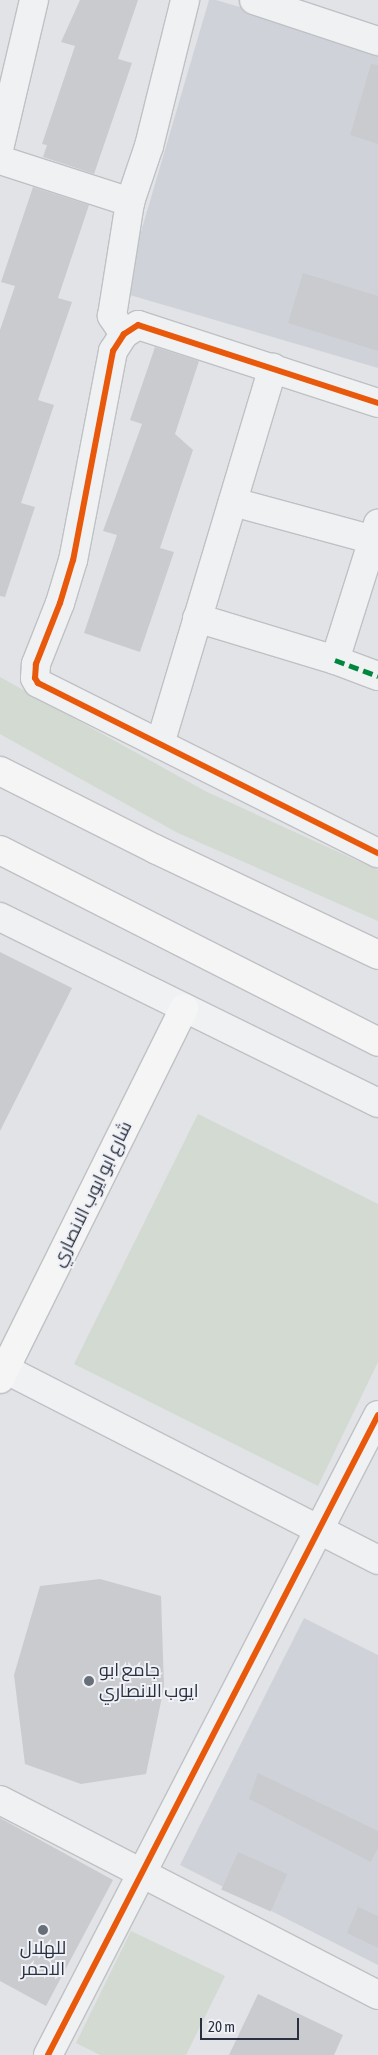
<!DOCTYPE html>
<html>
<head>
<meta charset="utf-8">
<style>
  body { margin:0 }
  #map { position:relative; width:378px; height:2055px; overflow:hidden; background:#e1e3e6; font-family:"Asap Condensed",Cairo,sans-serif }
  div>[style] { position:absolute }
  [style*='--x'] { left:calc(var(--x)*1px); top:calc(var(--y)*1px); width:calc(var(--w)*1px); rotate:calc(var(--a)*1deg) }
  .built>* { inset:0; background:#cfd3d9 }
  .green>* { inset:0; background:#d2dad2 }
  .building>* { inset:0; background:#cacbce; transform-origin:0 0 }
  .roads { filter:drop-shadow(1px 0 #bfc1c4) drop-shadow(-1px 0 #bfc1c4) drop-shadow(0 1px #bfc1c4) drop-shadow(0 -1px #bfc1c4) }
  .minor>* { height:28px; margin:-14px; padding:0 14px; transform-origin:14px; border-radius:14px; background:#f0f1f3 }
  .major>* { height:28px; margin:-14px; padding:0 14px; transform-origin:14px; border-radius:14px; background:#f5f5f6 }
  .quiet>* { height:5px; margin-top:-2.5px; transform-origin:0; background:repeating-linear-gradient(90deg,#00873e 0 10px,transparent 0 15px) }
  .cycleway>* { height:6px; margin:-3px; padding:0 3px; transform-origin:3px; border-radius:3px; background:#e8590c }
  .dots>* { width:14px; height:14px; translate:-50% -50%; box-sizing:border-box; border:2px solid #eff1f6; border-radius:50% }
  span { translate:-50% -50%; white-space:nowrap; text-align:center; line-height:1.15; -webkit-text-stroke:4px #eff1f6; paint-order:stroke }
  .street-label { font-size:18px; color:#29303f }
  .poi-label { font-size:18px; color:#29303f }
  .left { translate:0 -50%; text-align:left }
  .scale { position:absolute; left:200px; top:2018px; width:99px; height:22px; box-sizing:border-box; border:2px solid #29303f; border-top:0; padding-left:6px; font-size:15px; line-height:18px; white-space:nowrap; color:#29303f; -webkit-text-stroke:4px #eff1f6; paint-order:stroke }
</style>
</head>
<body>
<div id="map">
  <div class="built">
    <i style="clip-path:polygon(209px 0,216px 0,378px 48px,378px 368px,123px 293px)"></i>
    <i style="clip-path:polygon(304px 1618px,378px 1655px,378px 1965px,180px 1865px)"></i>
  </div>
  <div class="green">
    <i style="clip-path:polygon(0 677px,205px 791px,378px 870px,378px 921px,178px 833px,0 734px)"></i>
    <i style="clip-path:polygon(198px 1114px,378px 1204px,378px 1362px,318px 1486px,74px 1364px)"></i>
    <i style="clip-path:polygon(131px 1931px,225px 1976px,186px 2055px,100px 2055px,76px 2043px)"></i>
  </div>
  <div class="building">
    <i style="clip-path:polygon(80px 0,138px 0,118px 59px,132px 63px,94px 174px,43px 157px,47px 145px,42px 144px,75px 46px,61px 42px)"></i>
    <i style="clip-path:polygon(371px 64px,378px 65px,378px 144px,350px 135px)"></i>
    <i style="clip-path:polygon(33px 187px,89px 205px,58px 298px,72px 302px,38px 400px,54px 405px,21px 503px,35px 507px,5px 597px,0 596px,0 330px,15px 286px,1px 282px)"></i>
    <i style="clip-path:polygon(303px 273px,378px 296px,378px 351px,288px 323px)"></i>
    <i style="clip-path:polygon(155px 347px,199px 361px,175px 434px,193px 450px,160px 548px,174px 552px,140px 652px,84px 633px,117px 535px,103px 531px,142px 424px,130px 420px)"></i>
    <i style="clip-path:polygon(0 952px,72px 988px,0 1131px)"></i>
    <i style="clip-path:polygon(100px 1579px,161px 1596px,164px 1687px,146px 1774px,81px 1784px,25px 1764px,14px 1675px,40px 1586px)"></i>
    <i style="clip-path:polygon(258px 1773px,378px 1831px,378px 1848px,371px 1862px,249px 1799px)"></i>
    <i style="clip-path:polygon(0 1818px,113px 1880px,46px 2006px,0 1981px)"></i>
    <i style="left:238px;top:1852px;width:54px;height:41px;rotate:24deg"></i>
    <i style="clip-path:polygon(358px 1907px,378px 1916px,378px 1948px,347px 1933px)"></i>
    <i style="clip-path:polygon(258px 1994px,343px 2035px,334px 2055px,229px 2055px)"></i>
  </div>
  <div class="roads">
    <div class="minor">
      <i style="--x:254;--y:0;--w:131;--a:18.3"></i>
      <i style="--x:0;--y:145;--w:149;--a:-76.8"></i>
      <i style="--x:0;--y:160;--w:137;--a:17.9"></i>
      <i style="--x:130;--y:202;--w:59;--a:-71.3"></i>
      <i style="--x:149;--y:146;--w:150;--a:-76.1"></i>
      <i style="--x:124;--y:334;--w:22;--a:-124"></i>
      <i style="--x:112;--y:316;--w:115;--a:-81"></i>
      <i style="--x:378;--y:403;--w:252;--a:-162"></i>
      <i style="--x:138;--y:325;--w:17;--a:147"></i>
      <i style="--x:124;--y:334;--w:20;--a:123"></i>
      <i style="--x:113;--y:351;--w:213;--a:100.8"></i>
      <i style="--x:73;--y:560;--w:45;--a:106.8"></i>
      <i style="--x:60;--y:603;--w:66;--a:111.5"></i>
      <i style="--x:36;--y:664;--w:14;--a:94"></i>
      <i style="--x:35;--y:678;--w:6;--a:59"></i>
      <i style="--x:38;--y:683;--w:380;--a:26.6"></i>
      <i style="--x:233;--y:502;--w:146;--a:15.1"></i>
      <i style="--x:197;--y:618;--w:144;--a:16.9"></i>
      <i style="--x:335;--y:660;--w:46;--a:20.4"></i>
      <i style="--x:335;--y:660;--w:143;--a:-72.5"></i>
      <i style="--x:160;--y:744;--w:393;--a:-73.3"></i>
      <i style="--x:0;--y:917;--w:421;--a:26.2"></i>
      <i style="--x:5;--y:1369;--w:419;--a:27.1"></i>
      <i style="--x:0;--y:1800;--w:425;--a:27.3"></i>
      <i style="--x:48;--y:2055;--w:720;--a:-62.72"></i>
    </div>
    <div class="major">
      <i style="--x:0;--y:771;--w:174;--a:26.7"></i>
      <i style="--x:155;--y:849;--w:247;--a:25.4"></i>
      <i style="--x:0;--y:850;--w:424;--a:26.9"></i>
      <i style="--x:0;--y:1379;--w:414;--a:-63.6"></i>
    </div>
  </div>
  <div class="quiet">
    <i style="--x:335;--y:660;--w:46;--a:20.4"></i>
  </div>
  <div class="cycleway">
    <i style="--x:378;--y:403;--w:252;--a:-162"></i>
    <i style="--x:138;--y:325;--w:17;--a:147"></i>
    <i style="--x:124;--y:334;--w:20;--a:123"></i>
    <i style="--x:113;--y:351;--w:213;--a:100.8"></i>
    <i style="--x:73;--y:560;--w:45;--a:106.8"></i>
    <i style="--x:60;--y:603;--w:66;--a:111.5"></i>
    <i style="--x:36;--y:664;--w:14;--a:94"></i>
    <i style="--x:35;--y:678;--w:6;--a:59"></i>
    <i style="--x:38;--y:683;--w:380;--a:26.6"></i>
    <i style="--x:48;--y:2055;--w:720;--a:-62.72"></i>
  </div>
  <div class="dots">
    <i style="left:89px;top:1681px;background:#696f79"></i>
    <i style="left:43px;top:1930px;background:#696f79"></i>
  </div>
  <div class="street-label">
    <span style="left:92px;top:1194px;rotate:-64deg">شارع ابو ايوب الانصاري</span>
  </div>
  <div class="poi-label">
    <span class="left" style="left:99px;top:1681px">جامع ابو<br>ايوب الانصاري</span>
    <span style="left:43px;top:1959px">للهلال<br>الاحمر</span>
  </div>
  <div class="scale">20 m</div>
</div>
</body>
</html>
